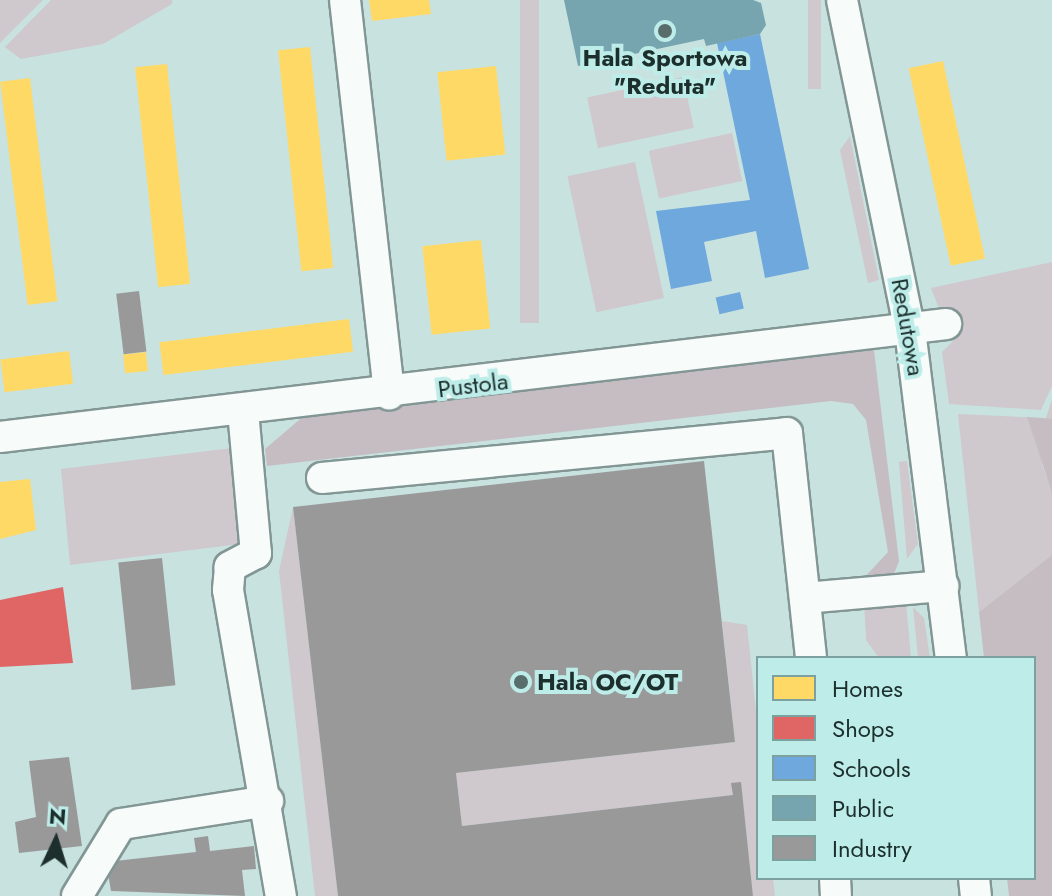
<!DOCTYPE html>
<html>
<head>
<meta charset="utf-8">
<style>
  body { margin:0 }
  #map { position:relative; width:1052px; height:896px; overflow:hidden; background:#c8e2e0; font-family:Jost,sans-serif }
  div>[style] { position:absolute }
  [style*='--x'] { left:calc(var(--x)*1px); top:calc(var(--y)*1px); width:calc(var(--w)*1px); rotate:calc(var(--a)*1deg) }
  .green>* { inset:0; background:#cfc8cd; transform-origin:0 0 }
  .forest>* { inset:0; background:#c6bdc3 }
  .homes>* { inset:0; background:#ffd966; transform-origin:0 0 }
  .shops>* { inset:0; background:#e06666 }
  .schools>* { inset:0; background:#6fa8dc; transform-origin:0 0 }
  .public>* { inset:0; background:#76a5af }
  .industry>* { inset:0; background:#999; transform-origin:0 0 }
  .roads { filter:drop-shadow(2px 0 #829694) drop-shadow(-2px 0 #829694) drop-shadow(0 2px #829694) drop-shadow(0 -2px #829694) }
  .minor>* { height:30px; margin:-15px; padding:0 15px; transform-origin:15px; border-radius:15px; background:#f7fbfa }
  .dots>* { width:22px; height:22px; translate:-50% -50%; box-sizing:border-box; border:4px solid #beede9; border-radius:50% }
  span { translate:-50% -50%; white-space:nowrap; text-align:center; line-height:1.15; -webkit-text-stroke:8px #beede9; paint-order:stroke }
  .poi-label { font-size:24px; color:#1c2f2d; font-weight:700 }
  .left { translate:0 -50%; text-align:left }
  .street-label { font-size:24px; color:#1c2f2d }
  .legend { position:absolute; left:756px; top:656px; width:280px; height:224px; box-sizing:border-box; background:#beede9; border:2px solid #7da19e; margin:0; padding:10px 14px; list-style:none; font-size:24px; color:#1c2f2d }
  .legend li { display:flex; align-items:center; gap:16px; height:40px }
  .legend b { width:40px; border:2px solid #7da19e }
  .north { position:absolute; left:16px; top:800px; width:80px; height:80px; -webkit-text-stroke:6px #beede9; paint-order:stroke; rotate:4deg; font-size:22px; font-weight:700; line-height:32px; text-align:center; color:#1c2f2d }
  .north::after { content:''; display:block; margin:auto; width:28px; height:36px; background:#1c2f2d; clip-path:polygon(50% 0,100% 100%,50% 72%,0 100%) }
</style>
</head>
<body>
<div id="map">
  <div class="green">
    <i style="clip-path:polygon(0 0,43px 0,0 43px)"></i>
    <i style="clip-path:polygon(51px 0,172px 0,172px 4px,103px 44px,21px 59px,5px 47px)"></i>
    <i style="left:520px;top:0;width:19px;height:323px"></i>
    <i style="left:808px;top:0;width:13px;height:89px"></i>
    <i style="left:683px;top:77px;width:52px;height:98px;rotate:78deg"></i>
    <i style="left:732px;top:133px;width:49px;height:85px;rotate:78deg"></i>
    <i style="clip-path:polygon(850px 136px,879px 280px,868px 283px,840px 150px)"></i>
    <i style="left:635px;top:162px;width:139px;height:69px;rotate:78deg"></i>
    <i style="clip-path:polygon(1052px 262px,1052px 386px,1041px 410px,949px 404px,942px 352px,954px 340px,950px 309px,938px 306px,931px 288px)"></i>
    <i style="clip-path:polygon(1052px 399px,1052px 471px,1042px 464px,1052px 494px,1052px 555px,979px 612px,958px 414px,1046px 418px)"></i>
    <i style="clip-path:polygon(240px 447px,249px 530px,240px 544px,70px 565px,61px 469px)"></i>
    <i style="clip-path:polygon(907px 461px,918px 544px,907px 559px,899px 462px)"></i>
    <i style="clip-path:polygon(293px 507px,338px 896px,315px 896px,279px 571px)"></i>
    <i style="clip-path:polygon(864px 602px,906px 602px,911px 658px,879px 658px,866px 640px)"></i>
    <i style="clip-path:polygon(913px 607px,924px 618px,930px 658px,918px 658px)"></i>
    <i style="clip-path:polygon(722px 621px,747px 625px,758px 730px,758px 878px,773px 878px,775px 896px,753px 896px,742px 794px,462px 826px,456px 773px,735px 742px)"></i>
  </div>
  <div class="forest">
    <i style="clip-path:polygon(874px 350px,899px 561px,891px 582px,863px 579px,888px 552px,866px 420px,853px 404px,831px 401px,267px 466px,265px 449px,306px 414px)"></i>
    <i style="clip-path:polygon(1027px 417px,1052px 419px,1052px 494px,1042px 462px)"></i>
    <i style="clip-path:polygon(1052px 555px,1052px 896px,1009px 896px,1007px 878px,1034px 878px,1034px 658px,984px 658px,979px 612px)"></i>
  </div>
  <div class="homes">
    <i style="clip-path:polygon(369px 0,429px 0,431px 14px,372px 21px)"></i>
    <i style="left:310px;top:47px;width:222px;height:32px;rotate:84deg"></i>
    <i style="left:943px;top:61px;width:202px;height:35px;rotate:78deg"></i>
    <i style="left:167px;top:64px;width:221px;height:32px;rotate:84deg"></i>
    <i style="left:496px;top:66px;width:89px;height:59px;rotate:84deg"></i>
    <i style="left:30px;top:78px;width:225px;height:30px;rotate:83deg"></i>
    <i style="left:481px;top:240px;width:89px;height:59px;rotate:84deg"></i>
    <i style="left:349px;top:319px;width:33px;height:191px;rotate:83deg"></i>
    <i style="left:69px;top:351px;width:33px;height:69px;rotate:83deg"></i>
    <i style="left:146px;top:352px;width:19px;height:23px;rotate:84deg"></i>
    <i style="clip-path:polygon(30px 479px,36px 530px,0 539px,0 482px)"></i>
  </div>
  <div class="shops">
    <i style="clip-path:polygon(63px 587px,73px 663px,0 667px,0 600px)"></i>
  </div>
  <div class="schools">
    <i style="clip-path:polygon(760px 34px,809px 269px,765px 278px,756px 231px,704px 242px,712px 281px,671px 289px,656px 211px,750px 200px,717px 43px)"></i>
    <i style="left:740px;top:292px;width:17px;height:25px;rotate:77deg"></i>
  </div>
  <div class="public">
    <i style="clip-path:polygon(564px 0,753px 0,761px 3px,766px 25px,760px 34px,706px 46px,704px 39px,578px 66px)"></i>
  </div>
  <div class="industry">
    <i style="left:139px;top:291px;width:61px;height:23px;rotate:83deg"></i>
    <i style="clip-path:polygon(704px 461px,735px 742px,456px 773px,462px 826px,733px 795px,731px 783px,741px 782px,753px 896px,338px 896px,293px 507px)"></i>
    <i style="left:162px;top:558px;width:128px;height:44px;rotate:84deg"></i>
    <i style="clip-path:polygon(69px 757px,82px 846px,19px 853px,15px 822px,36px 817px,29px 761px)"></i>
    <i style="clip-path:polygon(208px 836px,210px 851px,254px 846px,256px 869px,242px 870px,245px 896px,111px 891px,106px 862px,196px 852px,194px 838px)"></i>
  </div>
  <div class="roads">
    <div class="minor">
      <i style="--x:345;--y:0;--w:397;--a:83.6"></i>
      <i style="--x:842;--y:0;--w:337;--a:78.4"></i>
      <i style="--x:910;--y:330;--w:331;--a:82.9"></i>
      <i style="--x:243;--y:411;--w:143;--a:84.8"></i>
      <i style="--x:256;--y:553;--w:30;--a:152"></i>
      <i style="--x:230;--y:567;--w:23;--a:95"></i>
      <i style="--x:228;--y:590;--w:311;--a:80.2"></i>
      <i style="--x:0;--y:437;--w:953;--a:-6.81"></i>
      <i style="--x:322;--y:478;--w:467;--a:-5.5"></i>
      <i style="--x:787;--y:433;--w:226;--a:83.9"></i>
      <i style="--x:805;--y:598;--w:139;--a:-5"></i>
      <i style="--x:835;--y:878;--w:18;--a:87"></i>
      <i style="--x:974;--y:878;--w:18;--a:84"></i>
      <i style="--x:77;--y:896;--w:84;--a:-58.6"></i>
      <i style="--x:121;--y:824;--w:149;--a:-8.9"></i>
    </div>
  </div>
  <div class="dots">
    <i style="left:665px;top:31px;background:#586e6c"></i>
    <i style="left:521px;top:682px;background:#586e6c"></i>
  </div>
  <div class="poi-label">
    <span style="left:665px;top:72px">Hala Sportowa<br>"Reduta"</span>
    <span class="left" style="left:537px;top:682px">Hala OC/OT</span>
  </div>
  <div class="street-label">
    <span style="left:908px;top:327px;rotate:80deg">Redutowa</span>
    <span style="left:473px;top:385px;rotate:-7deg">Pustola</span>
  </div>
  <ul class="legend">
  <li><b style="height:22px;background:#ffd966"></b>Homes</li>
  <li><b style="height:22px;background:#e06666"></b>Shops</li>
  <li><b style="height:22px;background:#6fa8dc"></b>Schools</li>
  <li><b style="height:22px;background:#76a5af"></b>Public</li>
  <li><b style="height:22px;background:#999"></b>Industry</li>
  </ul>
  <div class="north">N</div>
</div>
</body>
</html>
